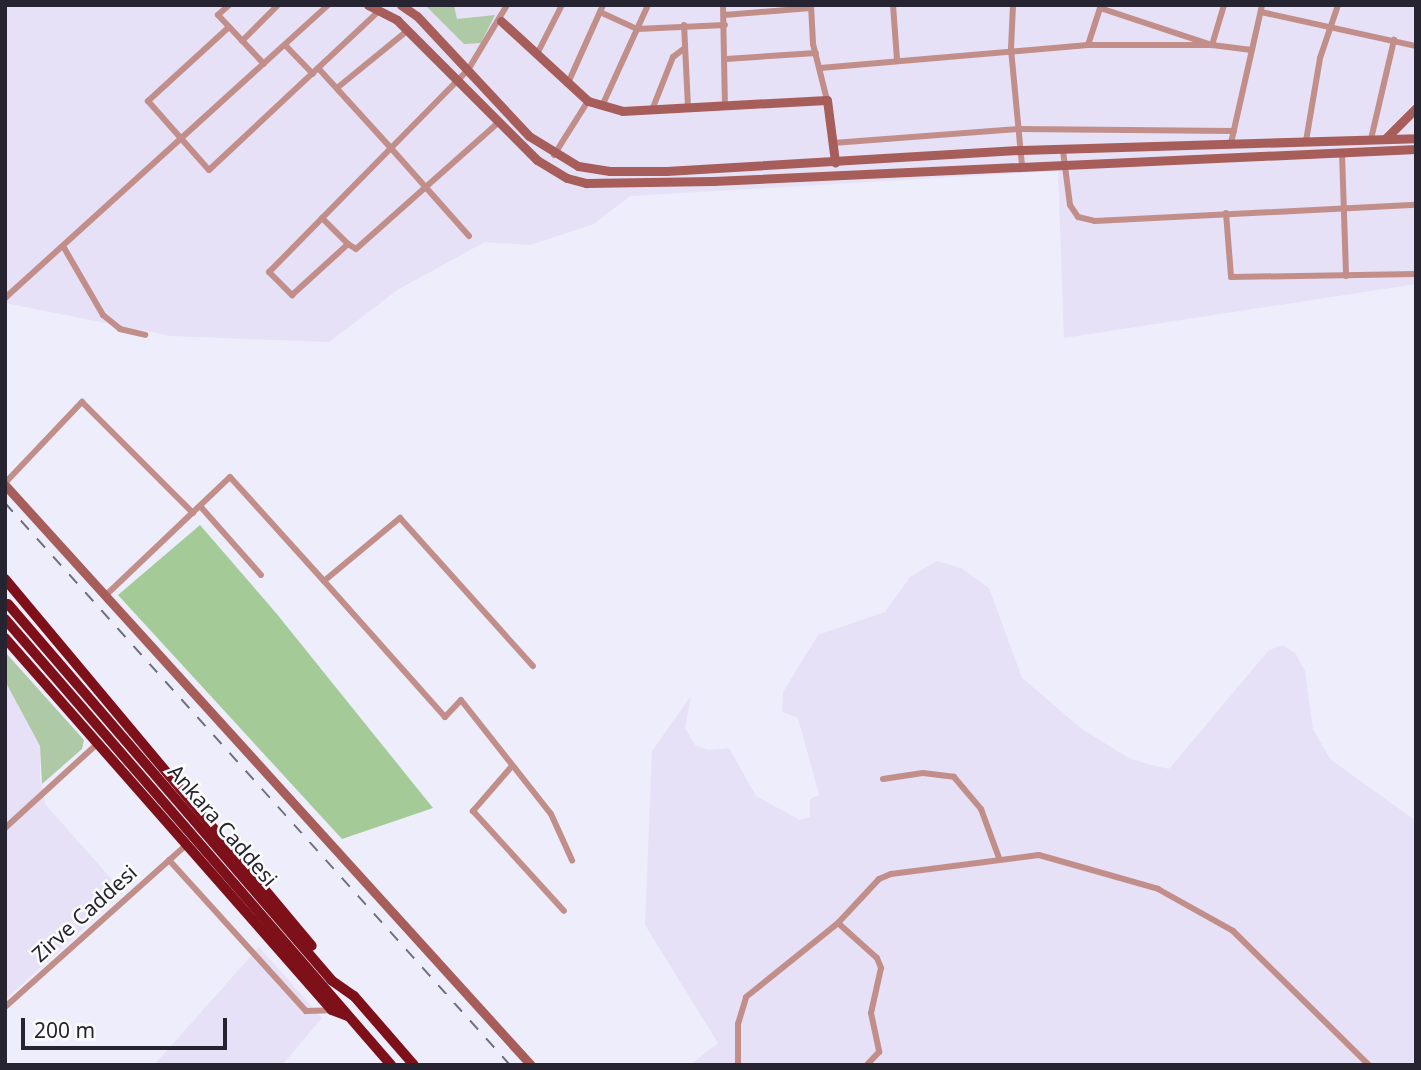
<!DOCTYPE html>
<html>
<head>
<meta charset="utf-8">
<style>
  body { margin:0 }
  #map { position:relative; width:1421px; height:1070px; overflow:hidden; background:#eeedfb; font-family:"Noto Sans",sans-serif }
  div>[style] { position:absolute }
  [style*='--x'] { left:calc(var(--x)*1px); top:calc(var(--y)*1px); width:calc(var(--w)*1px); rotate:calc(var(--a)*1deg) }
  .industrial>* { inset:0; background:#e6e1f7 }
  .green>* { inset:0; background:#adc9a5 }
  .forest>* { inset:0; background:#a3ca97 }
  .street>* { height:6px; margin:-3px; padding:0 3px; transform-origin:3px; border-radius:3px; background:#c28e8a }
  .secondary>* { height:9px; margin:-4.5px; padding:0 4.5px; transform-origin:4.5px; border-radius:4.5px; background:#a75e5a }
  .highway>* { height:10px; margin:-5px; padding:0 5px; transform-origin:5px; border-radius:5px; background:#7e101a }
  .rail>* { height:2px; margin-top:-1px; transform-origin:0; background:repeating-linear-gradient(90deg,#706e7b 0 12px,transparent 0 24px) }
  span { translate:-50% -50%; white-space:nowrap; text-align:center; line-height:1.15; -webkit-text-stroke:5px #fcfcfc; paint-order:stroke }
  .street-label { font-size:21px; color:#262430 }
  .frame { position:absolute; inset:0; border:7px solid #262430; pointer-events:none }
  .scale { position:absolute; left:21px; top:1018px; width:206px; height:32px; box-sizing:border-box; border:4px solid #262430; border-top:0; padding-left:9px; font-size:21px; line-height:24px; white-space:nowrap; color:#262430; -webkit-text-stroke:5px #fcfcfc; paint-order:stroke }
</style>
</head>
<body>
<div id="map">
  <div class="industrial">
    <i style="clip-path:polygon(5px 5px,1416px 5px,1416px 284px,1064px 338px,1058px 171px,630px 196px,594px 224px,530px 245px,485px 242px,399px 289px,329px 342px,171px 336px,5px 303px)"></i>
    <i style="clip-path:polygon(937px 561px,961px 568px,989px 588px,1022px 678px,1082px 729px,1127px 757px,1147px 764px,1169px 769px,1269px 650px,1283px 645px,1296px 654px,1305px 671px,1313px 729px,1330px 759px,1416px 821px,1416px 1065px,690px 1065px,718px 1043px,645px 925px,652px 751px,691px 696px,685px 728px,695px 745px,708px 750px,729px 748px,756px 796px,800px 820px,810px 817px,810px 799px,819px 795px,798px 718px,782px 712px,783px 692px,818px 635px,885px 612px,910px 577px)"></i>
    <i style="clip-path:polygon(5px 681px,40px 746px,40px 780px,46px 805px,123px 892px,5px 1000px)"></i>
    <i style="clip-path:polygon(259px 947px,322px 1018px,282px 1065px,154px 1065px)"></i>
  </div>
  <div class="green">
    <i style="clip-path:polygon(425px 5px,454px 5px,457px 19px,495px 15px,481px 43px,464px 44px)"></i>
    <i style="clip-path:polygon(5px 652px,84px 740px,82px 749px,42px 784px,40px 746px,5px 681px)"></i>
  </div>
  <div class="forest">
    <i style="clip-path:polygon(200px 525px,276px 613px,433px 808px,342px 839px,118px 595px)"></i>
  </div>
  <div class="street">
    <i style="--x:229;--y:5;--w:15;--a:138"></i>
    <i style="--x:218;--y:15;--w:67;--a:46.8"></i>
    <i style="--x:723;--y:5;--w:101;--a:88.9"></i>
    <i style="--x:811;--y:5;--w:39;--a:87"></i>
    <i style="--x:813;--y:44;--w:58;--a:76"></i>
    <i style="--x:893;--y:5;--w:55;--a:85.8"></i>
    <i style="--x:1013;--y:5;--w:44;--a:92.6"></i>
    <i style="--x:1011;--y:49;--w:118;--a:84.6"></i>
    <i style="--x:1100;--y:8;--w:118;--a:18.3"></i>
    <i style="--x:1212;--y:45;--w:42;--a:-73.3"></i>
    <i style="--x:600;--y:12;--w:41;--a:24.7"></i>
    <i style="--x:637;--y:29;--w:88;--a:-2.6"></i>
    <i style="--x:1261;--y:12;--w:159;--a:12.4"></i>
    <i style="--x:724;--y:15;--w:87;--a:-4.6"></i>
    <i style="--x:684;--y:25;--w:83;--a:87.2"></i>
    <i style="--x:229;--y:27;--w:110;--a:137.6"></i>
    <i style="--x:148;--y:101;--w:92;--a:48.5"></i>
    <i style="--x:209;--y:170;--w:234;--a:-43.1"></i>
    <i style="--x:242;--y:41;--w:51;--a:-45"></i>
    <i style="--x:285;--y:45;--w:40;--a:46"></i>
    <i style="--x:1088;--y:45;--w:40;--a:-72"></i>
    <i style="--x:537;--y:54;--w:55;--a:-63"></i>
    <i style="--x:726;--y:59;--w:90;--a:-3.8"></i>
    <i style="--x:820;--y:68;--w:269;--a:-4.9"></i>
    <i style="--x:1088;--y:45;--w:124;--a:0"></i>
    <i style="--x:1212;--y:45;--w:40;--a:7.1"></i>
    <i style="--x:319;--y:69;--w:107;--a:47.7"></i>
    <i style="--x:391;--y:148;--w:174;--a:134.5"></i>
    <i style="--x:269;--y:272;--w:33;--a:45"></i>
    <i style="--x:292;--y:295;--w:76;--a:-42.3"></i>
    <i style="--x:348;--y:244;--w:9;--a:32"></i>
    <i style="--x:356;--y:249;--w:190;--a:-41.6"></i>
    <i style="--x:568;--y:83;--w:85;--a:-65.8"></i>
    <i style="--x:337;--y:88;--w:92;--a:-39.2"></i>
    <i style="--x:602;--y:106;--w:111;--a:-65.5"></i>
    <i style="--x:652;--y:110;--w:57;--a:-68.4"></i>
    <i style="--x:673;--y:57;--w:15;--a:-37"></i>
    <i style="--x:1371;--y:139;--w:102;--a:-76.9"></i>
    <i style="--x:1306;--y:141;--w:84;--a:-80.4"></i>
    <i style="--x:1320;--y:58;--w:56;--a:-71.2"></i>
    <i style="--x:833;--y:143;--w:187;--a:-4.3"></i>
    <i style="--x:1019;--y:129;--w:215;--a:0.5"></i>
    <i style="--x:1231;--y:143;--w:141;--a:-77.3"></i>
    <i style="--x:1063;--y:151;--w:54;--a:82.6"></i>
    <i style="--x:1070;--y:205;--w:14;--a:56"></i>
    <i style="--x:1078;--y:217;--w:17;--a:13"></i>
    <i style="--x:1095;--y:221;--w:321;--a:-2.9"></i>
    <i style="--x:1342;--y:153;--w:123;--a:88.1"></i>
    <i style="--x:554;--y:155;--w:64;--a:-57.8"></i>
    <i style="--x:1226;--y:213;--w:64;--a:85.5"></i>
    <i style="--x:1231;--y:277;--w:185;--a:-0.9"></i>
    <i style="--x:322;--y:218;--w:37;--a:45"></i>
    <i style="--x:469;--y:236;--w:118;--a:-131.6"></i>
    <i style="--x:391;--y:148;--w:110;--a:-45.4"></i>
    <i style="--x:468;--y:70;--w:76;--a:-59"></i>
    <i style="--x:63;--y:246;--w:80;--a:59.9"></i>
    <i style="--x:103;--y:315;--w:22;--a:39"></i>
    <i style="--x:120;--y:329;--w:26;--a:13"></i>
    <i style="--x:5;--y:298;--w:436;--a:-42.2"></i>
    <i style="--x:5;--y:483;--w:112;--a:-46.5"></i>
    <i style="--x:82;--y:402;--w:157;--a:45"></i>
    <i style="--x:200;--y:506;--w:92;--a:48.5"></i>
    <i style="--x:324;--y:581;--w:182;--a:48.3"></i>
    <i style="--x:445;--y:717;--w:23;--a:-47"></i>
    <i style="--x:461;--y:700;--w:145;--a:51.7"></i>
    <i style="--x:551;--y:814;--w:51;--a:65.5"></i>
    <i style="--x:106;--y:595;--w:171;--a:-43.6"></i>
    <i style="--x:230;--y:477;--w:140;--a:47.9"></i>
    <i style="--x:324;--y:581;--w:99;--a:-39.7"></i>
    <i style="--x:400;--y:518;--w:199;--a:48.1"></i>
    <i style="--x:512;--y:766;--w:60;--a:130.9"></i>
    <i style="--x:473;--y:811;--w:135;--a:47.7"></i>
    <i style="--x:883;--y:779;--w:40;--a:-8.5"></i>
    <i style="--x:923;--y:773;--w:31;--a:7"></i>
    <i style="--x:954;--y:777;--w:42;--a:49.8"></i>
    <i style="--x:981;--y:809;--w:52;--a:69.8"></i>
    <i style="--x:5;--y:828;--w:125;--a:-42.4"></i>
    <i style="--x:169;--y:860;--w:204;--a:47.8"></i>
    <i style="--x:306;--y:1011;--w:25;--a:-2"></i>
    <i style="--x:838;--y:923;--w:52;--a:41.9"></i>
    <i style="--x:877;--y:958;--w:11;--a:68"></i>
    <i style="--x:881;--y:968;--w:46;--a:102.5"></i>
    <i style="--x:871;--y:1013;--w:40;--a:78"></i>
    <i style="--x:879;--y:1052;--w:18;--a:133"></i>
    <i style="--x:5;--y:1007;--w:243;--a:-41.8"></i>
    <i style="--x:738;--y:1065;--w:41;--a:-90"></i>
    <i style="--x:738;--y:1024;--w:28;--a:-73"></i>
    <i style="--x:746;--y:997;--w:118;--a:-38.8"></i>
    <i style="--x:838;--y:923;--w:60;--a:-47"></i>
    <i style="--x:879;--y:879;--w:13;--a:-23"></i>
    <i style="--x:891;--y:874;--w:149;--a:-7.3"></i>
    <i style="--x:1039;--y:855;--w:124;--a:15.9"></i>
    <i style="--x:1158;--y:889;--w:86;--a:29.2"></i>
    <i style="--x:1233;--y:931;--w:191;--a:44.6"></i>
  </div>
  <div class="secondary">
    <i style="--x:368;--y:5;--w:33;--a:27"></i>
    <i style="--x:397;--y:20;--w:198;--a:45"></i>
    <i style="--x:537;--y:160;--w:35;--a:31"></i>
    <i style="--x:567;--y:178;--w:20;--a:15"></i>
    <i style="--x:586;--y:183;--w:127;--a:-0.9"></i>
    <i style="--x:713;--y:181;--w:704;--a:-2.61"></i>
    <i style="--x:401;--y:5;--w:19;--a:35"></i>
    <i style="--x:417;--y:16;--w:164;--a:47"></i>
    <i style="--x:529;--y:136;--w:57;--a:31.5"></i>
    <i style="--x:578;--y:166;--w:32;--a:9"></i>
    <i style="--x:610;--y:171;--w:56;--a:0"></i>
    <i style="--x:666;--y:171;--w:356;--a:-3.4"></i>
    <i style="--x:1021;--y:150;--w:395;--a:-1.7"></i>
    <i style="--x:501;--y:21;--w:118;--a:42.6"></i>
    <i style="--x:588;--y:101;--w:35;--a:16"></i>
    <i style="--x:622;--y:111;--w:205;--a:-3.1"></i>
    <i style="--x:827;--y:100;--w:63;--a:82.6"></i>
    <i style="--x:1385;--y:139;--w:44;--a:-45"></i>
    <i style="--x:5;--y:485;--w:783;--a:47.8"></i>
  </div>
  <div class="highway">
    <i style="--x:5;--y:579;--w:478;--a:50.1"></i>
    <i style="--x:8;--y:604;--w:496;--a:49.3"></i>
    <i style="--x:331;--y:980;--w:28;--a:35"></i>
    <i style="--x:354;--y:996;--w:91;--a:49"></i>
    <i style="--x:5;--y:619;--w:590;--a:49.12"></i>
    <i style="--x:5;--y:638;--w:495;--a:48.7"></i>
    <i style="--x:332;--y:1010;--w:17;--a:21"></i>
  </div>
  <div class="rail">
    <i style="--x:5;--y:503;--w:756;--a:48.06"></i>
  </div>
  <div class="street-label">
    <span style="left:223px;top:825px;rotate:49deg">Ankara Caddesi</span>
    <span style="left:84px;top:913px;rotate:-42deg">Zirve Caddesi</span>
  </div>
  <div class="frame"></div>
  <div class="scale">200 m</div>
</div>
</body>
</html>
